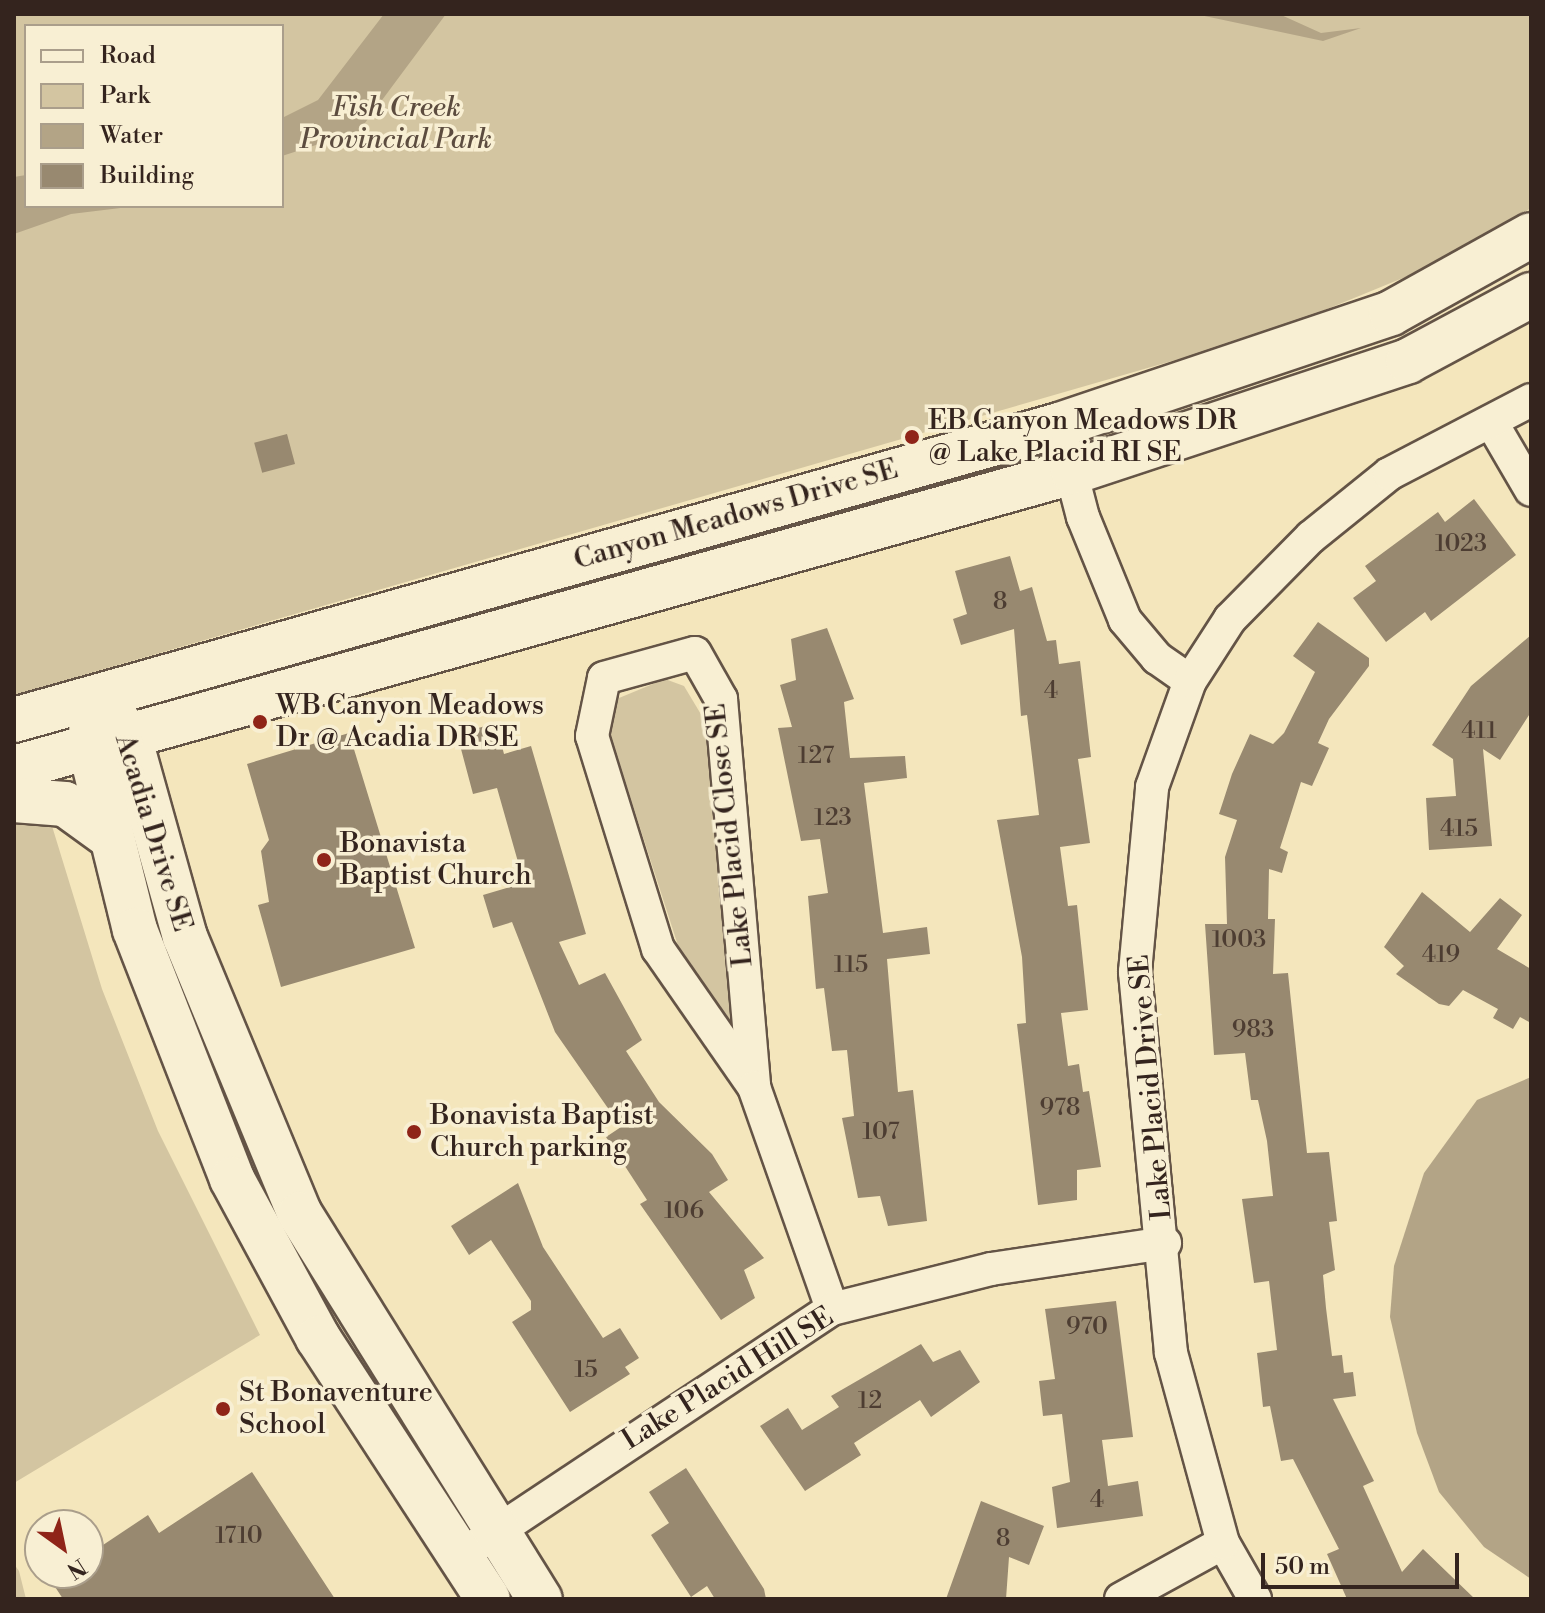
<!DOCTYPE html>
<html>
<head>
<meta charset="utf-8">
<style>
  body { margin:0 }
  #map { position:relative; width:1545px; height:1613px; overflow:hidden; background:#f4e6bc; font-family:"Libre Bodoni",serif }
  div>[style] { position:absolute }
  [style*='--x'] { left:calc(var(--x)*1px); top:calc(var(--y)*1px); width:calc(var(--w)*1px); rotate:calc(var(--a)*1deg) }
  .green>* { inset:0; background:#d3c5a1 }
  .water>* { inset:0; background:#b3a486 }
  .building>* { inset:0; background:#988970; transform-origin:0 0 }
  .roads { filter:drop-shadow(2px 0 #645446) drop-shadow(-2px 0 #645446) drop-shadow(0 2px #645446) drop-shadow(0 -2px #645446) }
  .street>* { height:32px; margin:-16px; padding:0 16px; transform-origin:16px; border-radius:16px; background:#f8efd3 }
  .secondary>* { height:44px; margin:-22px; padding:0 22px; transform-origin:22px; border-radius:22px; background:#f8efd3 }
  .dots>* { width:22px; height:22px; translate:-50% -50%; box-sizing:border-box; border:4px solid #f8efd3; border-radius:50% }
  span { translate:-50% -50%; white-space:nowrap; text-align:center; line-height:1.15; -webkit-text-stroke:7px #f8efd3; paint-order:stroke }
  .number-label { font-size:24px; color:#4d3d32 }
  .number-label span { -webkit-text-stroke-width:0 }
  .park-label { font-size:28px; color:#5c4c3f; font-style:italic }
  .poi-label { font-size:28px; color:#34241e }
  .left { translate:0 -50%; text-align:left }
  .street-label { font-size:28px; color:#34241e }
  .frame { position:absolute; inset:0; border:16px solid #34241e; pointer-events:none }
  .legend { position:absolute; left:24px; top:24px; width:260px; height:184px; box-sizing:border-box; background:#f8efd3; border:2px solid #aa9e8b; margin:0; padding:10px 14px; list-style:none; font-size:24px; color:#34241e }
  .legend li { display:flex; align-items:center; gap:16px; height:40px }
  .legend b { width:40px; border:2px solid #aa9e8b }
  .north { position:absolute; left:24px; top:1509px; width:80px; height:80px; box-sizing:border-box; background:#f8efd3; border:2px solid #aa9e8b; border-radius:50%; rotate:147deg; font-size:22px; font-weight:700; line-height:32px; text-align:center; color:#34241e }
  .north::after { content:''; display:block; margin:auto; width:28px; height:36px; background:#8f2418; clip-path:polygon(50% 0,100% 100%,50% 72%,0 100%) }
  .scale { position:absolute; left:1261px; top:1553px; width:198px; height:36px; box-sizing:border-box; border:4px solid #34241e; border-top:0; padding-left:10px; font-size:24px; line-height:28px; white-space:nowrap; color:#34241e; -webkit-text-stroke:6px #f8efd3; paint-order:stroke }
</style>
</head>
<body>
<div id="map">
  <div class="green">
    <i style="clip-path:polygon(evenodd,14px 14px,1531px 14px,1531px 208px,1437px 264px,1269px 333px,14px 695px,14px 14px,26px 26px,282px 26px,282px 206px,26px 206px,26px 26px)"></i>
    <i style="clip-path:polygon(665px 679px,684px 686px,705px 721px,733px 1029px,683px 961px,606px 722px,619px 698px)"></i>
    <i style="clip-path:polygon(14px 823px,52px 826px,102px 989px,158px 1131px,260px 1335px,14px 1483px)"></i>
    <i style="clip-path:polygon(14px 1564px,19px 1571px,26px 1599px,14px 1599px)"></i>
  </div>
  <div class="water">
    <i style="clip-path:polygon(384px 14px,446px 14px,359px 131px,282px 156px,282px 118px,318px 100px)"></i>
    <i style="clip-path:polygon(1195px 14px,1279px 14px,1321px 33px,1361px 28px,1323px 41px)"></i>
    <i style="clip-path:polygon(26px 175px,26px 206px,137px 206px,71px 214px,14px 234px,14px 177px)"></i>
    <i style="clip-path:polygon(1531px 1077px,1531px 1579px,1484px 1547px,1439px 1492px,1417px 1433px,1390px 1317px,1394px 1266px,1424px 1173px,1477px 1100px)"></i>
  </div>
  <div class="building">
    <i style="left:287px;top:434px;width:31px;height:34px;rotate:75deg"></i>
    <i style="clip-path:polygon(1474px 499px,1516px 555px,1431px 621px,1425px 612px,1386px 642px,1353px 598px,1376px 581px,1365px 566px,1438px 512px,1445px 522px)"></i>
    <i style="clip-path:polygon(1010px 556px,1020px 591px,1032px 587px,1047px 641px,1056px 640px,1059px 664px,1080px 661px,1091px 757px,1078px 759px,1090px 843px,1060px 847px,1068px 906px,1077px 905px,1088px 1010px,1061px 1013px,1068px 1066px,1079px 1064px,1083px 1092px,1089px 1091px,1101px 1167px,1077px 1170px,1077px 1200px,1038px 1205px,1017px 1024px,1026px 1023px,1022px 957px,997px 820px,1039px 815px,1027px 715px,1021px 716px,1014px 629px,961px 645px,953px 619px,967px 614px,955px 571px)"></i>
    <i style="clip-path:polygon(1318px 622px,1369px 658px,1369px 666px,1329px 719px,1318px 743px,1329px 748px,1312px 786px,1301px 782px,1280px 848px,1288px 852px,1282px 873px,1269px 869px,1268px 919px,1275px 919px,1273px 974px,1288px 973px,1307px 1153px,1329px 1152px,1337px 1221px,1329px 1222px,1335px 1270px,1323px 1275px,1326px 1308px,1332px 1356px,1342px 1355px,1344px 1373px,1353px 1372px,1356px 1396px,1333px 1399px,1374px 1481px,1363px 1486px,1402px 1572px,1423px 1549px,1475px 1599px,1347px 1599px,1327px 1554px,1339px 1549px,1293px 1459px,1281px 1461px,1270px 1406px,1263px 1407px,1257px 1353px,1277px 1350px,1269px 1281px,1254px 1283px,1242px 1199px,1273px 1196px,1267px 1141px,1258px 1100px,1251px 1100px,1245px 1053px,1214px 1055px,1205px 924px,1227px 924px,1225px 857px,1237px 820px,1219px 814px,1232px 774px,1250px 734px,1273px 744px,1284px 733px,1315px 672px,1293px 656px)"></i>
    <i style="clip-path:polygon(827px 628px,854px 699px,844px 702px,850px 758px,905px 756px,907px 778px,864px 783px,883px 933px,927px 927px,930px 954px,887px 959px,898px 1092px,913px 1090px,927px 1221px,888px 1226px,880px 1196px,858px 1198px,842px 1118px,854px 1116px,847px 1050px,832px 1051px,824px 988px,816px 989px,808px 896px,828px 893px,820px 839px,801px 841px,778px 728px,792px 727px,780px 685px,796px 680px,791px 639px)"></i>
    <i style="clip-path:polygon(1531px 635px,1531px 712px,1500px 760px,1483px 749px,1492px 846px,1429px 850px,1426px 798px,1456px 796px,1453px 759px,1432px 745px,1471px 686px)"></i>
    <i style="clip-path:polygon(496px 723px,504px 754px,531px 746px,586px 934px,559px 942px,579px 985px,605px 973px,642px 1040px,626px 1051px,659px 1102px,712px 1154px,728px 1180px,709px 1192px,764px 1258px,744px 1270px,755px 1298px,721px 1320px,640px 1204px,647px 1200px,606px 1137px,621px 1127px,555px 1032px,512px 922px,493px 928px,483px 895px,524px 883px,497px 788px,473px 794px,457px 734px)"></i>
    <i style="clip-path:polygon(349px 733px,415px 948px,281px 987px,258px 905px,269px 902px,261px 851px,269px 840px,247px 764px)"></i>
    <i style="clip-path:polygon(1422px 892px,1470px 932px,1500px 898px,1522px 915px,1497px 949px,1531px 969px,1531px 1023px,1520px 1017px,1513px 1029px,1493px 1018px,1498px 1009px,1463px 990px,1449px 1006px,1439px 1004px,1396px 974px,1404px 966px,1384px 947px)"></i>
    <i style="clip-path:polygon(518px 1183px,543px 1247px,603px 1338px,620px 1328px,639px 1358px,625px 1367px,630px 1374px,570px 1412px,512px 1322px,531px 1310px,531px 1301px,491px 1240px,469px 1255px,451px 1226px)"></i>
    <i style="clip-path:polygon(1116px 1301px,1133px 1437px,1102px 1440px,1108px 1486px,1138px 1481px,1143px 1516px,1057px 1528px,1052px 1487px,1070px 1482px,1062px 1414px,1043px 1416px,1039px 1381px,1055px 1379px,1045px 1309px)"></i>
    <i style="clip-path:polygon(921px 1344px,933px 1362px,960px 1350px,980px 1382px,931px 1417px,920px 1400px,854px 1443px,861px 1455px,805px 1491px,760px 1426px,788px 1408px,802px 1430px,839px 1407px,831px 1396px)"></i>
    <i style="clip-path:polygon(686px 1468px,764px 1589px,766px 1599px,715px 1599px,707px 1586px,691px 1597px,651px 1535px,669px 1523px,649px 1492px)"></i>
    <i style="clip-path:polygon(252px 1472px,335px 1599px,63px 1599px,46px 1573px,88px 1573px,88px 1555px,148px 1515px,159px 1533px)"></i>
    <i style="clip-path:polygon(981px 1501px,1044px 1526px,1029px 1565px,1009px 1557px,1006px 1599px,946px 1599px)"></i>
  </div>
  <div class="roads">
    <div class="street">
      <i style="--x:1059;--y:425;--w:95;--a:75.4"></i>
      <i style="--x:1083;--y:517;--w:111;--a:67.8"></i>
      <i style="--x:1125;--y:620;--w:50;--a:49.9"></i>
      <i style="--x:1157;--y:658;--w:40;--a:34.9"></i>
      <i style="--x:1493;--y:425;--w:75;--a:59.7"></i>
      <i style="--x:754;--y:1087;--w:168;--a:-124.8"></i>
      <i style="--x:658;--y:949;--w:223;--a:-107.2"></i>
      <i style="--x:592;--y:736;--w:59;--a:-78.3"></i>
      <i style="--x:604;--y:678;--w:94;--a:-15.4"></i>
      <i style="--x:695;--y:653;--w:53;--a:60.5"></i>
      <i style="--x:721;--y:699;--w:389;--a:85.1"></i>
      <i style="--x:754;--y:1087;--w:235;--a:70.6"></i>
      <i style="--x:460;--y:1556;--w:447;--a:-33.6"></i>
      <i style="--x:832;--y:1309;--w:164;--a:-14.1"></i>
      <i style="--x:991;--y:1269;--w:176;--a:-8.5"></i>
      <i style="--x:1121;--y:1599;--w:116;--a:-28.8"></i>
      <i style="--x:1255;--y:1599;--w:64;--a:-119.7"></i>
      <i style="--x:1223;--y:1543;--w:197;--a:-105.3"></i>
      <i style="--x:1171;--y:1353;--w:383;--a:-95.4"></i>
      <i style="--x:1135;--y:972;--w:186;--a:-84.7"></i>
      <i style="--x:1152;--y:787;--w:113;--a:-70.3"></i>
      <i style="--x:1190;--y:681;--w:74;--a:-57.2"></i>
      <i style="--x:1230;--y:619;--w:115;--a:-45.4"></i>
      <i style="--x:1311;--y:537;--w:100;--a:-38.9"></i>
      <i style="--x:1389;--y:474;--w:160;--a:-27.5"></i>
    </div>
    <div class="secondary">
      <i style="--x:110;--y:713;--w:27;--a:48"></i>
      <i style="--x:128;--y:733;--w:212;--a:74.4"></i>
      <i style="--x:185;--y:937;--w:300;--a:67.5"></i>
      <i style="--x:300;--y:1214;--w:454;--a:58.1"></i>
      <i style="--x:92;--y:719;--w:28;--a:94"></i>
      <i style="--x:90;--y:747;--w:188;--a:76.2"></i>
      <i style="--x:135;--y:930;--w:267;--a:68.7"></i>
      <i style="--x:232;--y:1179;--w:181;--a:61.6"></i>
      <i style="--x:318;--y:1338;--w:311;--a:56.9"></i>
      <i style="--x:14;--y:720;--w:1086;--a:-15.76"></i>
      <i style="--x:1059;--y:425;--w:350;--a:-18.6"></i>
      <i style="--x:1391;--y:313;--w:160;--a:-29.1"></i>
      <i style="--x:14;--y:768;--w:1100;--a:-15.62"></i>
      <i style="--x:1073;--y:472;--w:353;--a:-18.3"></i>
      <i style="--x:1408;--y:361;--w:140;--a:-28.2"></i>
      <i style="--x:14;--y:800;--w:51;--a:4.5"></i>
      <i style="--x:65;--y:804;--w:57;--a:35.7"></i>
    </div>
  </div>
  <div class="dots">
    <i style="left:912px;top:437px;background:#8f2418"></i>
    <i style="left:260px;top:722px;background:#8f2418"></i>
    <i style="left:324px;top:860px;background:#8f2418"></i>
    <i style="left:414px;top:1132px;background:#8f2418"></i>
    <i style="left:223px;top:1409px;background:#8f2418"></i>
  </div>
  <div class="number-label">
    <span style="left:1461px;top:545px">1023</span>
    <span style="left:1000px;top:603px">8</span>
    <span style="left:1051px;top:692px">4</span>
    <span style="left:1479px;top:732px">411</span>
    <span style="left:816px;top:757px">127</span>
    <span style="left:833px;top:819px">123</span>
    <span style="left:1459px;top:830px">415</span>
    <span style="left:1239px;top:941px">1003</span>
    <span style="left:1441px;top:956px">419</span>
    <span style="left:851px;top:966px">115</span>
    <span style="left:1253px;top:1031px">983</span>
    <span style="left:1060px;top:1109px">978</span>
    <span style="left:881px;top:1133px">107</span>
    <span style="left:684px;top:1212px">106</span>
    <span style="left:1087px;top:1328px">970</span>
    <span style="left:586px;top:1371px">15</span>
    <span style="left:870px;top:1402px">12</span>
    <span style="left:1097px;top:1501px">4</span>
    <span style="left:239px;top:1537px">1710</span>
    <span style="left:1003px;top:1540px">8</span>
  </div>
  <div class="park-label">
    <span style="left:396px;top:124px">Fish Creek<br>Provincial Park</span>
  </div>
  <div class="poi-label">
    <span class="left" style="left:928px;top:437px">EB Canyon Meadows DR<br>@ Lake Placid RI SE</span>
    <span class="left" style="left:276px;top:722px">WB Canyon Meadows<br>Dr @ Acadia DR SE</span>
    <span class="left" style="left:340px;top:860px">Bonavista<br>Baptist Church</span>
    <span class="left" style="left:430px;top:1132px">Bonavista Baptist<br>Church parking</span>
    <span class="left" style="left:239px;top:1409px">St Bonaventure<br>School</span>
  </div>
  <div class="street-label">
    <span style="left:736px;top:515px;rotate:-16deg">Canyon Meadows Drive SE</span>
    <span style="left:153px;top:833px;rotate:73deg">Acadia Drive SE</span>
    <span style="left:730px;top:835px;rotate:-96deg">Lake Placid Close SE</span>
    <span style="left:1151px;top:1087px;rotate:-95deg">Lake Placid Drive SE</span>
    <span style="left:728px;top:1379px;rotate:-32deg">Lake Placid Hill SE</span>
  </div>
  <div class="frame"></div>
  <ul class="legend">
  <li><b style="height:10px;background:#f8efd3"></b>Road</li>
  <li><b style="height:22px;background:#d3c5a1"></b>Park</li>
  <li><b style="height:22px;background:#b3a486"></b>Water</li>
  <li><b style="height:22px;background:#988970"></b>Building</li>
  </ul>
  <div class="north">N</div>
  <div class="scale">50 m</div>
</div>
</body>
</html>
